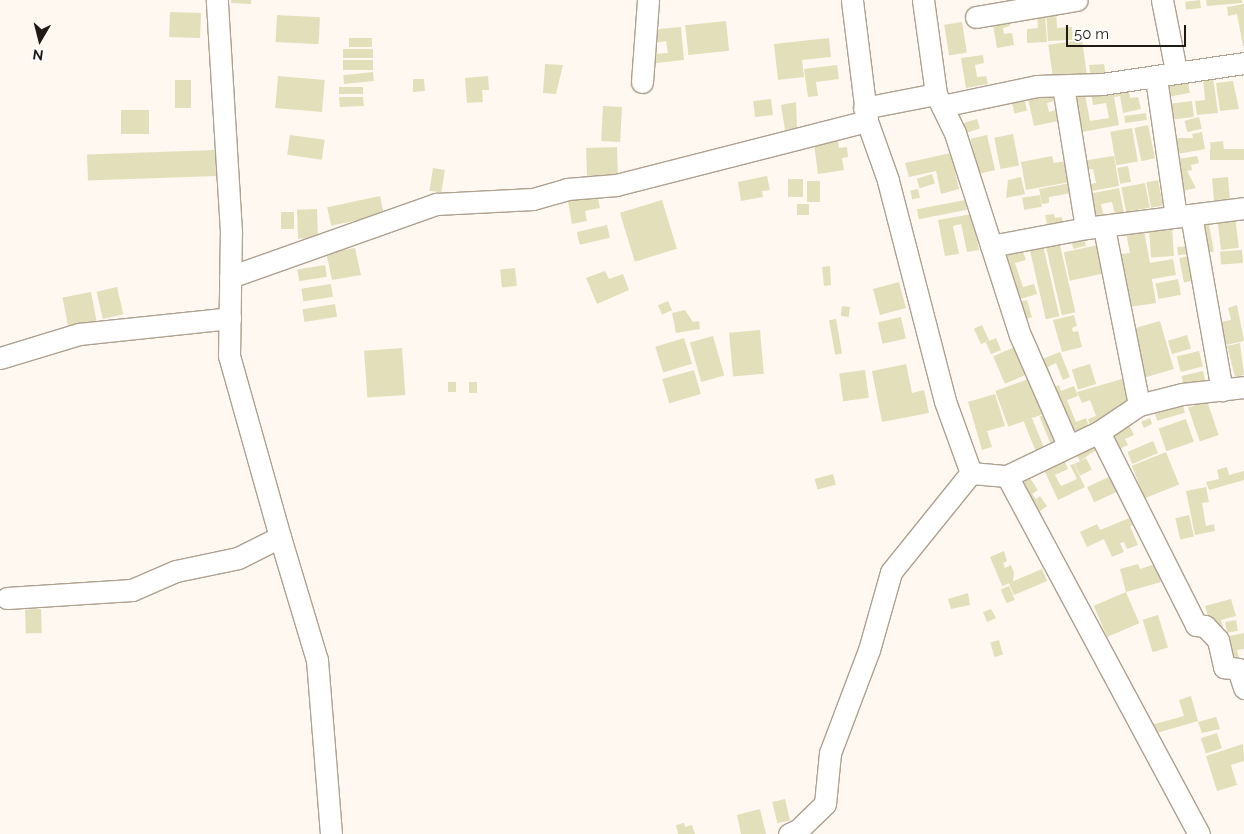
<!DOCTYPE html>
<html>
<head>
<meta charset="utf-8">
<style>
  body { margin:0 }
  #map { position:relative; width:1244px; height:834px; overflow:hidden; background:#fef8f1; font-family:Raleway,sans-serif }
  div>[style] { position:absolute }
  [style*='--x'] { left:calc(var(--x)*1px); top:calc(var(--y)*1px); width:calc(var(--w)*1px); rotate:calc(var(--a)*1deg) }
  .building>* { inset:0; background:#e3dfba; transform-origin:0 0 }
  .roads { filter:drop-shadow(1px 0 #afa08f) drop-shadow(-1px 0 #afa08f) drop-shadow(0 1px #afa08f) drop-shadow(0 -1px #afa08f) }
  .minor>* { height:21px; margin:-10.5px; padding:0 10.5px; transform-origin:10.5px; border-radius:10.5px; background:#fff }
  span { translate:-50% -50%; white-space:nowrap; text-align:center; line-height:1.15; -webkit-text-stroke:4px #fff; paint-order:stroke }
  .north { position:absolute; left:15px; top:15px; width:50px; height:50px; -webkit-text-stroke:4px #fff; paint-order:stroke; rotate:188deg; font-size:14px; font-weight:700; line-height:20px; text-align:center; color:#201a14 }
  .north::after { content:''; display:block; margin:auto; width:18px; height:22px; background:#201a14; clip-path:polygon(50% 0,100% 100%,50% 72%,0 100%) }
  .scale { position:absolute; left:1066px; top:25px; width:120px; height:22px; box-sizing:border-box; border:2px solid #201a14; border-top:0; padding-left:6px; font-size:15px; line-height:18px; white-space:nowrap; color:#201a14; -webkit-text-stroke:4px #fff; paint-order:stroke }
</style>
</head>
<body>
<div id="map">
  <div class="building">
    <i style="clip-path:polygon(231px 0,251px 0,251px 4px,231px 3px)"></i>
    <i style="left:1200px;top:0;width:8px;height:15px;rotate:83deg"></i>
    <i style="clip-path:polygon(1206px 0,1242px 0,1242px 3px,1207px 6px)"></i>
    <i style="clip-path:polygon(1244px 4px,1244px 46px,1243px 46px,1237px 14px,1228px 16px,1227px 7px)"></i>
    <i style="clip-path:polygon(1046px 9px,1056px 9px,1057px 28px,1072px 27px,1073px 40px,1048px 41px)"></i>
    <i style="left:170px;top:12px;width:31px;height:25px;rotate:2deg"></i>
    <i style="left:277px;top:15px;width:43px;height:27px;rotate:3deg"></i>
    <i style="clip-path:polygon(1037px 15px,1045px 15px,1047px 42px,1027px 43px,1027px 29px,1038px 28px)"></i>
    <i style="clip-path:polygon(1009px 16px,1010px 26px,1003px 28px,1004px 34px,1012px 33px,1014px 45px,997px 48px,992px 19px)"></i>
    <i style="left:726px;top:21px;width:30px;height:41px;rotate:84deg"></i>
    <i style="left:962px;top:22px;width:31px;height:18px;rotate:81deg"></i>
    <i style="clip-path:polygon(681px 27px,684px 60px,656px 63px,655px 54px,668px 53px,666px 41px,649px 44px,647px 30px)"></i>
    <i style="left:372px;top:38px;width:9px;height:23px;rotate:90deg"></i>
    <i style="clip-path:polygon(829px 38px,831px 57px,802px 60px,804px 77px,778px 80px,774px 44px)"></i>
    <i style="left:1082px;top:40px;width:35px;height:34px;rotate:82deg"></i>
    <i style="left:373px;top:49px;width:9px;height:30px;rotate:90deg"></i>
    <i style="clip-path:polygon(983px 55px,984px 63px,975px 65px,977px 77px,986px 76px,988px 84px,966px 88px,961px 58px)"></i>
    <i style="left:373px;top:60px;width:10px;height:30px;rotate:90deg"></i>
    <i style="clip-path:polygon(545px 64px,563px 65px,556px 94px,543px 93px)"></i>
    <i style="clip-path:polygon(1104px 64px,1106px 76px,1091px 77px,1089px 65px)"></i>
    <i style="clip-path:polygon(837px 65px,839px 79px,816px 82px,818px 96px,808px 97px,804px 69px)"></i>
    <i style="left:373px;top:72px;width:9px;height:30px;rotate:84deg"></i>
    <i style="left:278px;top:76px;width:47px;height:32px;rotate:5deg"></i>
    <i style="clip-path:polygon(488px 76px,489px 90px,482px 90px,483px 102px,467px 103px,465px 78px)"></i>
    <i style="clip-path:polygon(1213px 77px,1218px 113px,1197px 115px,1195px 101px,1205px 100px,1203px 78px)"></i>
    <i style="left:1187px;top:78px;width:15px;height:25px;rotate:79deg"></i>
    <i style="clip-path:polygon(413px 79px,424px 79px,425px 91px,413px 92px)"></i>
    <i style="left:175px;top:80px;width:16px;height:28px"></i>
    <i style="clip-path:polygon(1233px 81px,1239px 109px,1220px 111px,1216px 83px)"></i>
    <i style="left:363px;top:87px;width:7px;height:24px;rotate:90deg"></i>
    <i style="clip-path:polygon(1128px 87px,1130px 98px,1138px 97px,1141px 109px,1123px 113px,1120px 96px,1114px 97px,1119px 125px,1077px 133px,1070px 97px,1085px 95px,1090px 121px,1109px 118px,1106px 103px,1093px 105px,1091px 93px)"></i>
    <i style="clip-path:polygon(1051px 90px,1054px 101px,1047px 103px,1049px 112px,1055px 110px,1058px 121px,1034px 126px,1027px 94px)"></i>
    <i style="clip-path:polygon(339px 97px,363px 97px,364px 106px,340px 107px)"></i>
    <i style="left:1024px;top:97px;width:14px;height:13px;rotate:78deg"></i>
    <i style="left:771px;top:99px;width:16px;height:18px;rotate:83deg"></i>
    <i style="left:1192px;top:101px;width:16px;height:26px;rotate:83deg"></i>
    <i style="clip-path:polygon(796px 102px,797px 128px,785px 130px,781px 105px)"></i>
    <i style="left:603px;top:106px;width:19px;height:35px;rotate:3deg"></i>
    <i style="left:121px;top:110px;width:28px;height:24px"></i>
    <i style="left:1146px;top:113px;width:7px;height:22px;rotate:82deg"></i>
    <i style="left:1199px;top:117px;width:12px;height:15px;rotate:76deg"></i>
    <i style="left:977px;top:119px;width:10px;height:16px;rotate:73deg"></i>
    <i style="left:1148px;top:125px;width:34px;height:14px;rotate:78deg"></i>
    <i style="left:1132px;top:128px;width:34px;height:22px;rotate:80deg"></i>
    <i style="clip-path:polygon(1202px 132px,1205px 149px,1172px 155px,1169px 138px,1193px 138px,1192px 134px)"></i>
    <i style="left:1013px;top:134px;width:32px;height:19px;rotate:79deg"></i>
    <i style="left:290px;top:135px;width:35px;height:20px;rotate:8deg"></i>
    <i style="left:987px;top:135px;width:36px;height:17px;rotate:77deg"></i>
    <i style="clip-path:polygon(838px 140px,839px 148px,847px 147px,848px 157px,842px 158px,844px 170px,818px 174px,814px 144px)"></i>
    <i style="left:1223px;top:141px;width:8px;height:13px;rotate:83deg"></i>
    <i style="left:617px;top:147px;width:31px;height:31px;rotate:88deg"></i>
    <i style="left:1244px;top:149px;width:11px;height:34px;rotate:90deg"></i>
    <i style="left:216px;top:150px;width:26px;height:129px;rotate:88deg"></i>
    <i style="clip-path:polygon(951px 153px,959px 189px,941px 194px,936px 171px,909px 177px,905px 163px)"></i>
    <i style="clip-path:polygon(1052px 156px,1054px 163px,1066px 161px,1070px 182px,1026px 190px,1021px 162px)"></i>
    <i style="clip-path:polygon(1114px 156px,1119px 186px,1087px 192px,1085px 185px,1096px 183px,1093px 169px,1083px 170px,1081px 161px)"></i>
    <i style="clip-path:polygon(1197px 156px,1199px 163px,1191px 165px,1192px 170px,1187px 171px,1196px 188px,1178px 192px,1172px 160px)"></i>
    <i style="left:1128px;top:166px;width:16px;height:11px;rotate:79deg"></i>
    <i style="left:433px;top:168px;width:12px;height:23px;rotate:9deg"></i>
    <i style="left:932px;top:174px;width:10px;height:16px;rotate:73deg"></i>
    <i style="clip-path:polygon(767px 176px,770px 190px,762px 191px,763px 197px,741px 201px,738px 182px)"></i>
    <i style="clip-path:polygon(1021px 177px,1025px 194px,1006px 198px,1008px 180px)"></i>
    <i style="left:1228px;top:177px;width:22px;height:16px;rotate:85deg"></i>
    <i style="left:788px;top:179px;width:15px;height:18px"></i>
    <i style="left:1158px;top:180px;width:26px;height:12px;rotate:79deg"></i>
    <i style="left:807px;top:181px;width:13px;height:21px"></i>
    <i style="clip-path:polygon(1070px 183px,1072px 193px,1049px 197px,1049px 203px,1042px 204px,1039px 189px)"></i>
    <i style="left:1145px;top:183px;width:25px;height:24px;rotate:79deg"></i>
    <i style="clip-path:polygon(1119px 188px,1124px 213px,1115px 215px,1112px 202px,1101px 204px,1104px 218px,1093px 220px,1088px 194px)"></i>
    <i style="left:918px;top:189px;width:9px;height:8px;rotate:77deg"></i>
    <i style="clip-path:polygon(597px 195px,600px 208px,585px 211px,587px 221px,572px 224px,568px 201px)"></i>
    <i style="left:1040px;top:195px;width:12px;height:18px;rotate:81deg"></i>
    <i style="left:380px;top:196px;width:19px;height:54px;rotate:78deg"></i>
    <i style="left:662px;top:200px;width:51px;height:44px;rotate:73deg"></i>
    <i style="left:965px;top:200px;width:10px;height:49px;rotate:79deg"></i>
    <i style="left:797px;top:204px;width:12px;height:11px"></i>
    <i style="left:317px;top:209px;width:29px;height:20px;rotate:88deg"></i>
    <i style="left:281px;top:212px;width:13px;height:17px"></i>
    <i style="clip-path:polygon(972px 214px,979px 250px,967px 252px,961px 224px,953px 226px,959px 254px,945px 256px,938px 220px)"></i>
    <i style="clip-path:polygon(1054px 214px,1055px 218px,1062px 217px,1063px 226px,1048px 228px,1045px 215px)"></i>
    <i style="left:1235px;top:216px;width:32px;height:18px;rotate:83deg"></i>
    <i style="left:1208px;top:218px;width:34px;height:12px;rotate:80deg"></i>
    <i style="left:607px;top:225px;width:13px;height:31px;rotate:77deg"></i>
    <i style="left:1172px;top:228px;width:28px;height:23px;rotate:86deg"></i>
    <i style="clip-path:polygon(1144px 230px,1150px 263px,1173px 259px,1176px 275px,1152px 279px,1156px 303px,1123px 308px,1114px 255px,1130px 253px,1126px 233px)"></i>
    <i style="left:1084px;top:238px;width:8px;height:13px;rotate:76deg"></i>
    <i style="left:1059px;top:241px;width:73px;height:14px;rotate:77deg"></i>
    <i style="clip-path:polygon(343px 243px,344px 250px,355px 248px,361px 275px,332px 280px,325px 247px)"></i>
    <i style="left:1043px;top:245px;width:73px;height:14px;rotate:77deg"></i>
    <i style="left:1098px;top:245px;width:29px;height:35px;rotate:78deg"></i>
    <i style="left:1187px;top:246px;width:8px;height:10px;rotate:83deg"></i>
    <i style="clip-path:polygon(1022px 249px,1026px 260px,1015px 263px,1023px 287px,1034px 284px,1037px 294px,1017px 300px,1003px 255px)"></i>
    <i style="left:1242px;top:250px;width:13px;height:22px;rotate:86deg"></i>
    <i style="left:1189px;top:256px;width:25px;height:10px;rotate:79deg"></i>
    <i style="left:325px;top:265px;width:12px;height:28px;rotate:81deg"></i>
    <i style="clip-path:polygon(830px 266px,831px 285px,824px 286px,822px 267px)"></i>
    <i style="left:515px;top:268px;width:18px;height:15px;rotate:84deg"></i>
    <i style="clip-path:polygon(605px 271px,609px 279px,623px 274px,629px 290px,597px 304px,586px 278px)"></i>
    <i style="left:1178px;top:279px;width:16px;height:23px;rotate:79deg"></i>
    <i style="left:899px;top:282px;width:27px;height:27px;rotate:75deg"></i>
    <i style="left:331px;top:284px;width:13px;height:30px;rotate:81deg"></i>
    <i style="left:117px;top:287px;width:28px;height:21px;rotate:77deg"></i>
    <i style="left:91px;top:292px;width:32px;height:29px;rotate:79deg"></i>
    <i style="left:1027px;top:300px;width:18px;height:8px;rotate:74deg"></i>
    <i style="left:668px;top:301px;width:10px;height:11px;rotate:66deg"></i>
    <i style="left:335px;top:304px;width:13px;height:33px;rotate:81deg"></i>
    <i style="clip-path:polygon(1237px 305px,1244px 341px,1226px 345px,1220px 322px,1231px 320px,1228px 308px)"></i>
    <i style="left:842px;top:306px;width:8px;height:10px;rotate:7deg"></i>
    <i style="clip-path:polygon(685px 310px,693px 322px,699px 321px,700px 329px,676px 333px,672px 313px)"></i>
    <i style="clip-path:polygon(1074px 315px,1077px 326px,1072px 328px,1073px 332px,1078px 331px,1082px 347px,1062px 352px,1053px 320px)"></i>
    <i style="left:901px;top:317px;width:22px;height:24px;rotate:77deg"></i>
    <i style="left:836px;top:319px;width:35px;height:7px;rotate:80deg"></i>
    <i style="left:1160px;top:321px;width:50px;height:32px;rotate:74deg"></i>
    <i style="left:982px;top:325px;width:17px;height:9px;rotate:65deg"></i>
    <i style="left:760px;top:330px;width:44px;height:31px;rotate:85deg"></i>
    <i style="left:1187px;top:335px;width:14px;height:20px;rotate:73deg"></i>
    <i style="left:713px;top:336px;width:41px;height:24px;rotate:74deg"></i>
    <i style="left:684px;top:338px;width:27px;height:30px;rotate:73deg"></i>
    <i style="left:996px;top:338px;width:13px;height:11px;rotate:67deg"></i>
    <i style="clip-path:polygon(1240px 343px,1244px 375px,1235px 377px,1227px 346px)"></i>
    <i style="left:1017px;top:346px;width:30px;height:26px;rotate:67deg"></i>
    <i style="left:402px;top:348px;width:47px;height:38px;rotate:86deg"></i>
    <i style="left:1199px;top:351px;width:16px;height:23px;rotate:76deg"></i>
    <i style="clip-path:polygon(1060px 352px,1070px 377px,1063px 380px,1056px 363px,1048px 367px,1054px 385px,1047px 387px,1037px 361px)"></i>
    <i style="clip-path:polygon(906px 364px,912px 393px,924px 390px,929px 413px,882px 422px,872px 371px)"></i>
    <i style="left:1090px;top:364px;width:21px;height:19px;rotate:73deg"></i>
    <i style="left:694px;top:370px;width:25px;height:33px;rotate:74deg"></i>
    <i style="left:865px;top:370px;width:28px;height:26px;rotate:82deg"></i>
    <i style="left:1203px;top:371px;width:17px;height:22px;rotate:77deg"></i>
    <i style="left:1031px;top:378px;width:38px;height:38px;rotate:70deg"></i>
    <i style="clip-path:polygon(1122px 379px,1133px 409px,1091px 429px,1088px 419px,1096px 416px,1090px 400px,1082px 403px,1077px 392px)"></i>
    <i style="left:448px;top:382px;width:8px;height:10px"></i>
    <i style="left:469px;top:382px;width:8px;height:11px"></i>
    <i style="clip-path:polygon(1059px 385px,1061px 391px,1074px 386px,1078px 396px,1067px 400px,1076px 422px,1086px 418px,1089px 427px,1066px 435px,1049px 389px)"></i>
    <i style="clip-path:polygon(995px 394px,1005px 426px,987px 431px,992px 447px,982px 450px,968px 402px)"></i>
    <i style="left:1207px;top:401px;width:36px;height:20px;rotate:71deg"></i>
    <i style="left:1183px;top:406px;width:7px;height:29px;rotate:74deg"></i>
    <i style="left:1046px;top:414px;width:29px;height:7px;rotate:68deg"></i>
    <i style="left:1032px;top:418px;width:35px;height:9px;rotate:68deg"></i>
    <i style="clip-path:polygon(1150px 418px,1152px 424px,1144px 428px,1141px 422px)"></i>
    <i style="left:1186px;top:419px;width:24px;height:29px;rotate:71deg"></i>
    <i style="clip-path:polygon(1129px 425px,1134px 435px,1125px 439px,1128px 445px,1119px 449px,1112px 433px)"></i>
    <i style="left:1093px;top:439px;width:11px;height:23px;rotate:56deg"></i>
    <i style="left:1153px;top:441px;width:13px;height:28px;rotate:67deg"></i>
    <i style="left:1166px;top:452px;width:35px;height:37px;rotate:68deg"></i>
    <i style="clip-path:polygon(1063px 458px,1068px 469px,1055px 475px,1061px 486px,1077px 479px,1070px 465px,1074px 464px,1085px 487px,1058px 500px,1043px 468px)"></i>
    <i style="left:1086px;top:458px;width:13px;height:13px;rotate:63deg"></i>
    <i style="clip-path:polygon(1227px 467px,1229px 475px,1244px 471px,1244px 480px,1209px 490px,1206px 482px,1219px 479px,1217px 470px)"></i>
    <i style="left:1117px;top:473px;width:17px;height:33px;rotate:65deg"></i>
    <i style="left:833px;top:474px;width:11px;height:19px;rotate:75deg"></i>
    <i style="clip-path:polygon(1030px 478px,1038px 490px,1032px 494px,1036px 499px,1040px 496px,1047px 506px,1039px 512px,1021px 484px)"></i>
    <i style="clip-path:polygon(1206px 487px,1209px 502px,1202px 503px,1206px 526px,1214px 524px,1215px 531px,1195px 535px,1186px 491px)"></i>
    <i style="left:1189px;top:515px;width:22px;height:14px;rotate:77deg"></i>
    <i style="clip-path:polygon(1132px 517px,1136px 525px,1130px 526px,1138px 545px,1127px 549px,1124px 542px,1120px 543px,1124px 552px,1112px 557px,1104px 539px,1087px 547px,1080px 532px,1097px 524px,1100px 530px)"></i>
    <i style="clip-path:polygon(1004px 551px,1007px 561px,1003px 563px,1005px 568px,1011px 565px,1014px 573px,1013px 582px,1002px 586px,990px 557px)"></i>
    <i style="clip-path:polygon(1138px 564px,1140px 569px,1155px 564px,1161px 582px,1126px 592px,1120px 569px)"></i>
    <i style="left:1042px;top:569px;width:13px;height:36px;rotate:67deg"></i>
    <i style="left:1009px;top:586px;width:15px;height:9px;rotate:67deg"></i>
    <i style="left:1126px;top:592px;width:34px;height:35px;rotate:67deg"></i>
    <i style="clip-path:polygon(968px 593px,970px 605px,951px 609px,948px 599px)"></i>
    <i style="clip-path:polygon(1231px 599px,1236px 616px,1221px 620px,1223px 627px,1212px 631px,1205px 606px)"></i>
    <i style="left:41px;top:609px;width:24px;height:16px;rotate:88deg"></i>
    <i style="clip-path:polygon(991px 609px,996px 618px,987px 622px,983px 612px)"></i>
    <i style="left:1158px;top:615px;width:34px;height:16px;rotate:73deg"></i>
    <i style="left:1236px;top:620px;width:11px;height:11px;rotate:80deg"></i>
    <i style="clip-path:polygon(1244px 633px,1244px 649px,1237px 650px,1239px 658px,1230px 660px,1225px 637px)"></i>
    <i style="left:999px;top:640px;width:15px;height:9px;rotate:74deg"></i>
    <i style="clip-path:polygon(1191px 696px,1198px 721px,1150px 735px,1147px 726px,1184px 716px,1179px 700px)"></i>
    <i style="clip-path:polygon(1216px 717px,1220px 729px,1202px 733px,1198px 722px)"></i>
    <i style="left:1217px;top:733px;width:16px;height:17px;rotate:72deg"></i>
    <i style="clip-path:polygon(1243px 744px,1244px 761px,1231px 765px,1237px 785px,1217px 791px,1206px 756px)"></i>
    <i style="left:785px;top:799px;width:22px;height:13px;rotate:77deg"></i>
    <i style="clip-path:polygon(760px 809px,766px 834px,741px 834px,737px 815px)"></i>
    <i style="clip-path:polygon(684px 823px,685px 827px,692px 825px,695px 834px,678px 834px,676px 825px)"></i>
  </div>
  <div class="roads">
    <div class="minor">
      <i style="--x:923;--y:0;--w:95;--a:82.1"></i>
      <i style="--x:936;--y:94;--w:43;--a:64"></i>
      <i style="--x:955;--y:133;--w:212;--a:72.2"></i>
      <i style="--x:1020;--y:335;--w:120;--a:66.4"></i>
      <i style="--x:1162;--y:0;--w:72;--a:78.8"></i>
      <i style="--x:976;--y:17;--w:102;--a:-9.6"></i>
      <i style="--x:1156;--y:78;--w:139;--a:81.8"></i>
      <i style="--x:642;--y:82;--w:82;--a:-85.8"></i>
      <i style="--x:1063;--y:86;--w:144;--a:80.8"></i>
      <i style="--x:942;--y:106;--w:97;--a:-11.9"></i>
      <i style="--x:1037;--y:86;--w:65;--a:-1.8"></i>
      <i style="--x:1102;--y:84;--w:144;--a:-8.4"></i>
      <i style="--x:864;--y:108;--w:73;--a:-11"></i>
      <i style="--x:1191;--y:215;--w:178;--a:80"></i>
      <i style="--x:1104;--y:228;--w:180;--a:78.8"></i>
      <i style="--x:991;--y:246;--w:97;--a:-10.7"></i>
      <i style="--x:1086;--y:228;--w:159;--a:-7.2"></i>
      <i style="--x:230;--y:277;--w:219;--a:-19.5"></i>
      <i style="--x:436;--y:204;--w:97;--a:-3"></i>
      <i style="--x:533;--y:199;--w:35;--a:-16"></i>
      <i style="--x:567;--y:189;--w:49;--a:-4.7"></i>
      <i style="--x:616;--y:185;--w:259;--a:-14.3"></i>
      <i style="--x:0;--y:358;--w:83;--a:-16.9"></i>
      <i style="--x:79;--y:334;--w:152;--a:-6"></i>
      <i style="--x:1099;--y:432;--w:216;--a:63.3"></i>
      <i style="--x:1196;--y:625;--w:9;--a:6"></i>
      <i style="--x:1205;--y:626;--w:19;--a:47"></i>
      <i style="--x:1218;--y:640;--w:28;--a:77"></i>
      <i style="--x:1224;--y:667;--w:14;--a:8"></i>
      <i style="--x:1238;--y:669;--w:20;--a:72"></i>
      <i style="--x:971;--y:473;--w:36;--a:5"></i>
      <i style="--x:1007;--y:476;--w:102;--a:-25.6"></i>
      <i style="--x:1099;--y:432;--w:48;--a:-34"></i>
      <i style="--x:1139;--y:405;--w:44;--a:-14.3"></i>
      <i style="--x:1182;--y:394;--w:62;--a:-6.4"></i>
      <i style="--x:1007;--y:476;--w:406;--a:61.8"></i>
      <i style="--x:280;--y:537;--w:128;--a:73.3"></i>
      <i style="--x:317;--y:660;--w:175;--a:85.4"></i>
      <i style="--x:7;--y:598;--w:125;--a:-3.7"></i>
      <i style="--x:132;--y:590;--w:48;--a:-23.4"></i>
      <i style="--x:176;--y:571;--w:63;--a:-11.8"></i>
      <i style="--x:238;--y:558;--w:47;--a:-26.6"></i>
      <i style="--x:280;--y:537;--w:188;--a:-105.7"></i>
      <i style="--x:229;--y:356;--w:124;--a:-89.1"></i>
      <i style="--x:231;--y:232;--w:232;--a:-93.5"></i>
      <i style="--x:789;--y:834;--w:10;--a:-24"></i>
      <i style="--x:798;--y:830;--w:37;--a:-44"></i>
      <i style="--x:825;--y:804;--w:51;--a:-84.4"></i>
      <i style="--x:830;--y:753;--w:110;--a:-69.3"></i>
      <i style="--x:869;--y:650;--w:81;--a:-74.2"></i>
      <i style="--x:891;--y:572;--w:127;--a:-51.1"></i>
      <i style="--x:971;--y:473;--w:77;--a:-109.9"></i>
      <i style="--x:945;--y:401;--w:228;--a:-104.5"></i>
      <i style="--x:888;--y:180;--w:63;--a:-109.6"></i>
      <i style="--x:867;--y:121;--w:122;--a:-97.1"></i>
    </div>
  </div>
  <div class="north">N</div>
  <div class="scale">50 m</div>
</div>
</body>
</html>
